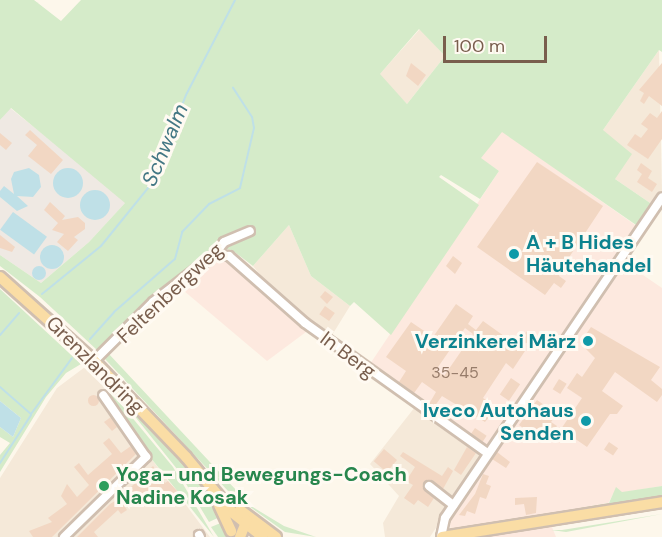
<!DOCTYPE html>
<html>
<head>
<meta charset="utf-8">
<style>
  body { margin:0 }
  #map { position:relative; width:662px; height:537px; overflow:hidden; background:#fdf7eb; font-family:"DM Sans",sans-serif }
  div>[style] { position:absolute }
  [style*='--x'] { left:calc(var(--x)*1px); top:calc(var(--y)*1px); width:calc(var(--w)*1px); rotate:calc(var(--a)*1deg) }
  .residential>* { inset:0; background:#f5e9d9 }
  .commercial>* { inset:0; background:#fde9df }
  .industrial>* { inset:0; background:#efe9e3 }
  .green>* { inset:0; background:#d5ebc9 }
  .water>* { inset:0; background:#bfe0e7; transform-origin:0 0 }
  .round { border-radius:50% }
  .stream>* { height:2px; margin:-1px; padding:0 1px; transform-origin:1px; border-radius:1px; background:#bfe0e7 }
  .building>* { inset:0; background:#f2d7c3; transform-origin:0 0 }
  .roads { filter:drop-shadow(2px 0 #d0bfb0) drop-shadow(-2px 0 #d0bfb0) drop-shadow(0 2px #d0bfb0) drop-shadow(0 -2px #d0bfb0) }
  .minor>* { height:8px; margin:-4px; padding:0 4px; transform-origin:4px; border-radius:4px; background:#fff }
  .major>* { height:10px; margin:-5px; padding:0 5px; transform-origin:5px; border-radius:5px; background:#fadda5 }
  .dots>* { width:16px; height:16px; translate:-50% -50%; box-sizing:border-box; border:3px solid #fffaf2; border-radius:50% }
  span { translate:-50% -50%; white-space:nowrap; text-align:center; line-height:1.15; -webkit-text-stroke:6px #fffaf2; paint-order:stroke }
  .number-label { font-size:16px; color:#977c6a }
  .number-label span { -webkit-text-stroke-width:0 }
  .culture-label { font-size:20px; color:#0d838f; font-weight:700 }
  .left { translate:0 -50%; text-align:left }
  .right { translate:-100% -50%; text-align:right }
  .street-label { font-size:20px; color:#795e4d }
  .leisure-label { font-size:20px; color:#27864d; font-weight:700 }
  .water-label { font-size:21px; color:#437784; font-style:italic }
  .scale { position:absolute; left:443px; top:36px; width:104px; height:27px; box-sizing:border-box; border:3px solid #795e4d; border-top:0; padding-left:8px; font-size:18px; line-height:21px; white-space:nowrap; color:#795e4d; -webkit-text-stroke:4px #fffaf2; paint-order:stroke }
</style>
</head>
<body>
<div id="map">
  <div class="residential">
    <i style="clip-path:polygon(420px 29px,445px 56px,407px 104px,379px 75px)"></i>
    <i style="clip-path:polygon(659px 50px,662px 192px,653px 205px,615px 179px,603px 130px)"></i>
    <i style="clip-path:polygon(289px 225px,311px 276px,350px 306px,329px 340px,279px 298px,253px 266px)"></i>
    <i style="clip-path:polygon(85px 367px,111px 392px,107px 393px,150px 457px,210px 537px,0 537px,0 478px,57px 388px)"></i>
    <i style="clip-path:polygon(415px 407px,483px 456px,430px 537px,385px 537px,383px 523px,399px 496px,370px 464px)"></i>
  </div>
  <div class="commercial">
    <i style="clip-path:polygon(502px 131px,638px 227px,618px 258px,662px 288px,662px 486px,613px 494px,606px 508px,548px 517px,556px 537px,452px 537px,449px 519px,490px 454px,368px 367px,499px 171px,480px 158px)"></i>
    <i style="clip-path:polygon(215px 257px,229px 257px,310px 329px,267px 361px,177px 285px)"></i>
  </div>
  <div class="industrial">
    <i style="clip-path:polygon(10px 108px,127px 201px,89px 242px,41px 283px,0 255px,0 120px)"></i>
  </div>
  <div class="green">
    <i style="clip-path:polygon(evenodd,0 0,34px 0,61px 21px,81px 0,662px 0,662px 52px,659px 50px,603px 130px,632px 154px,615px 179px,653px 205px,639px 227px,502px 132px,481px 158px,499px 171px,480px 199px,441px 175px,439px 177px,479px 205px,391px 335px,354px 302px,350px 306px,311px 276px,289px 225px,253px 266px,232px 250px,217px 248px,157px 293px,97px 350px,40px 297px,0 266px,0 255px,41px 283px,89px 242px,125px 203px,11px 108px,0 120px,0 0,419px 29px,445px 56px,407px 104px,380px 74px,419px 29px)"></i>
    <i style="clip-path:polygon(0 289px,81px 364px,66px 373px,46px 397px,0 472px,0 455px,10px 443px,0 437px,0 427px,13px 437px,21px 418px,0 401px)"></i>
    <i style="clip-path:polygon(108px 353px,251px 506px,284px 526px,316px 537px,285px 532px,228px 491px,105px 359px)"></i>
    <i style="clip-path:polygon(92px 363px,197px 475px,222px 516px,209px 522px,177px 469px)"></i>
    <i style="clip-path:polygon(111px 392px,173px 467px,214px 537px,150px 457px,106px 393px)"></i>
    <i style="clip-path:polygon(662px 486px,662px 499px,581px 511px,580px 508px,609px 503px,616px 487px,622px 492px)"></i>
    <i style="clip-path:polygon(662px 514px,566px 532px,551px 530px,562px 530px)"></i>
    <i style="clip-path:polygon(223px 522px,226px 537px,218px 537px,211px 527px)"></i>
  </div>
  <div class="water">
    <i class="round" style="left:53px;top:168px;width:30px;height:30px"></i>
    <i style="clip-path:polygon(29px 168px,39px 175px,41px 187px,33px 197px,17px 196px,28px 206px,17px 211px,0 197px,0 191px,4px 186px,14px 194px,11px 179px,14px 172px)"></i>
    <i class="round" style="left:80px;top:190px;width:30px;height:30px"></i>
    <i style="left:13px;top:212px;width:42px;height:22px;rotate:36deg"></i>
    <i class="round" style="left:40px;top:245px;width:24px;height:24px"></i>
    <i class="round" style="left:32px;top:266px;width:14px;height:14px"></i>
    <i style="clip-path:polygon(0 401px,21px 418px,13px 437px,0 427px)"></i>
  </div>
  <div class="stream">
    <i style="--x:42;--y:294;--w:76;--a:-39.1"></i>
    <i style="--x:101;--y:246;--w:81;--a:-51"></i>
    <i style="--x:152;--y:183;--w:94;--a:-68.9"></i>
    <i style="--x:186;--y:95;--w:107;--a:-62.7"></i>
    <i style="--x:0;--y:335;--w:29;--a:-49"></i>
    <i style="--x:90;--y:339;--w:36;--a:-48"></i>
    <i style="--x:114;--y:312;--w:81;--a:-41"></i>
    <i style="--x:175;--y:259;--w:28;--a:-75"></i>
    <i style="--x:182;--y:232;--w:39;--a:-46"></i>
    <i style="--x:209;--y:204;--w:35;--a:-27"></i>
    <i style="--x:240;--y:188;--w:62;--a:-76.9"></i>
    <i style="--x:254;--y:128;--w:11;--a:-100"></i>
    <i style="--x:252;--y:117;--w:35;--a:-123"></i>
    <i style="--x:0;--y:387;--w:41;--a:41.1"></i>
    <i style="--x:31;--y:414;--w:69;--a:-53.8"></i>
    <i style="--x:0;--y:463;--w:57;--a:-57.1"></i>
  </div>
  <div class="building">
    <i style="clip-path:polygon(411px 63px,426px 75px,418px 86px,406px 76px)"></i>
    <i style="clip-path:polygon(662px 63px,662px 106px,649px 96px,644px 104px,640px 101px,644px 93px,639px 90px)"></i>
    <i style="clip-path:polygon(662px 111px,662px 139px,648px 159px,627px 145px,635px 134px,641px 138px,648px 129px,641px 124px,650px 113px,657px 118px)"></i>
    <i style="clip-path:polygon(30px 130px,63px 160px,51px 174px,28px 156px,37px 145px,25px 135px)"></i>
    <i style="clip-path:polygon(0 133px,12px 143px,6px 150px,0 145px)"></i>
    <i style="clip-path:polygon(537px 162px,603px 206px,562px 268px,559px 276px,566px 281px,561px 288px,554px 283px,545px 295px,477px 247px)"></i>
    <i style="clip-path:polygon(641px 163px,652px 171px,648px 178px,657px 184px,652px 192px,637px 182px,642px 174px,637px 170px)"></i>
    <i style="clip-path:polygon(50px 202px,65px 216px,62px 220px,78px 217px,85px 223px,85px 229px,74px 237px,78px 240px,68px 251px,57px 242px,64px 234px,52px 230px,58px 223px,44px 210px)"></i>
    <i style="clip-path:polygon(0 235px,15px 247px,12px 252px,0 248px)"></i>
    <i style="clip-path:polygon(453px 256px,462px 263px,455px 274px,446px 266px)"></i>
    <i style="clip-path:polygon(325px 291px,333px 297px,327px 304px,320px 297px)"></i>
    <i style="clip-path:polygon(evenodd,456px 304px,473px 316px,468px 324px,476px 330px,483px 321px,525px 351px,513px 369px,506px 363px,483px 398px,490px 403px,483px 412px,489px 417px,485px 422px,442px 396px,434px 407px,429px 404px,436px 392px,422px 382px,414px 393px,399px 382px,406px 371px,386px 357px,411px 322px,433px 337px,456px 304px,465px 328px,473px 334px,444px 376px,436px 370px,465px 328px)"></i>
    <i style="left:325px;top:306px;width:12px;height:10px;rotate:35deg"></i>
    <i style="clip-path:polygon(591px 327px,660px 367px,651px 380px,662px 389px,662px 395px,657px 402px,615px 372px,602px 391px,623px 406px,617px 414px,610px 414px,587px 447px,561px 429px,582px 398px,567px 388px,577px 373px,582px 377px,595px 358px,580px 343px)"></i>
    <i style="clip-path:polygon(527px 331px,535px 337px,531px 342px,517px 345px)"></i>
    <i style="left:511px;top:378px;width:11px;height:20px;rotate:34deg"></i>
    <i style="left:559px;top:379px;width:9px;height:12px;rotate:32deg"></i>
    <i class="round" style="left:87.5px;top:394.5px;width:11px;height:11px"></i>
    <i style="clip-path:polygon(537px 400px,557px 414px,551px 422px,557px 426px,545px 443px,519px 425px)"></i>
    <i style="clip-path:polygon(111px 417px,117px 427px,112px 431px,104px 422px)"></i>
    <i style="left:475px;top:428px;width:14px;height:7px;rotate:34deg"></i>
    <i style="clip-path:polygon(109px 438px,121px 453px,131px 446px,136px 454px,52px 537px,33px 537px,29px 531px,52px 522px,48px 518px,67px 504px,61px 496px,67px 484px,77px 497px,89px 485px,74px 467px,79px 463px,88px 475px,112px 454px,103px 443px)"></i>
    <i style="left:609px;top:442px;width:11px;height:9px;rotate:34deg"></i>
    <i style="clip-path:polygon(467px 447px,476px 453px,461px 475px,454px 470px)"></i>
    <i style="left:384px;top:449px;width:17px;height:16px;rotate:40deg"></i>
    <i style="clip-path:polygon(403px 452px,442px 476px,448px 467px,453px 471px,443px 489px,430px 480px,424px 483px,423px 489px,434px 498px,428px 507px,418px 500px,414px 505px,404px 498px,413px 485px,406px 481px,415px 467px,400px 456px)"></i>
    <i style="clip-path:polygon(497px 452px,510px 462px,506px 468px,492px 459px)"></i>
    <i style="clip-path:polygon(153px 466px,165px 483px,168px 481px,181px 495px,171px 501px,161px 487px,150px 495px,148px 492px,125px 507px,127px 510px,121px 514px,118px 510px,94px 532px,98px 537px,77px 537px,110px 504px,133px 490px,131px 487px)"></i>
    <i style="clip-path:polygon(483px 474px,489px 476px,486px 484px,491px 486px,486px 499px,480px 497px,475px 514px,467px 511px,465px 516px,459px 515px,475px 494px)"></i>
    <i style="clip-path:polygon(537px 497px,536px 513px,526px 515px,524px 504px,515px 505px,515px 498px)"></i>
  </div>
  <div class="roads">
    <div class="minor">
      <i style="--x:214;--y:255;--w:15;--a:4"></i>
      <i style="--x:229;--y:256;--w:101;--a:41.4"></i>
      <i style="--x:305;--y:323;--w:224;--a:35.5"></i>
      <i style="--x:94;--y:361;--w:83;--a:-45"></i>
      <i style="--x:153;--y:302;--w:77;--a:-37.6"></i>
      <i style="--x:214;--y:255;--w:16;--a:-52"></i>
      <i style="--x:224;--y:242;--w:28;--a:-23"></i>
      <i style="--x:429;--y:486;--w:31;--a:38"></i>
      <i style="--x:199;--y:535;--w:2;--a:63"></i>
      <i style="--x:64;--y:537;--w:115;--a:-44.3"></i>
      <i style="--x:146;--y:457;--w:75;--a:-124.7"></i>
      <i style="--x:441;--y:537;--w:19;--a:-78"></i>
      <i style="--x:445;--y:518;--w:387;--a:-55.9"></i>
    </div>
    <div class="major">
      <i style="--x:0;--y:277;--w:126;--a:41.8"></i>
      <i style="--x:94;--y:361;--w:133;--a:46.2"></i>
      <i style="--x:186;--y:457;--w:73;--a:50"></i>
      <i style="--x:233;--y:513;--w:38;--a:39"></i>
      <i style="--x:219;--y:505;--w:29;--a:65"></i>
      <i style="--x:240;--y:510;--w:45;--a:36.9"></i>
      <i style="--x:240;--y:537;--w:18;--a:-68"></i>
      <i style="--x:442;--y:537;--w:223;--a:-9"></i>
    </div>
  </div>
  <div class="dots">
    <i style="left:514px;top:254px;background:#0f9aa8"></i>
    <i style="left:588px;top:341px;background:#0f9aa8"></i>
    <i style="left:586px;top:421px;background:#0f9aa8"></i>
    <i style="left:104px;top:486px;background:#2e9e5b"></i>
  </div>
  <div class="number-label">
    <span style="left:455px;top:373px">35-45</span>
  </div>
  <div class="culture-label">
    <span class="left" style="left:526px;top:254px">A + B Hides<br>Häutehandel</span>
    <span class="right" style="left:576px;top:341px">Verzinkerei März</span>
    <span class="right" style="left:574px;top:422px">Iveco Autohaus<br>Senden</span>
  </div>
  <div class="street-label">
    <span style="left:170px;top:293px;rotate:-43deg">Feltenbergweg</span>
    <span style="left:348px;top:355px;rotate:37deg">In Berg</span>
    <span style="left:95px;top:365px;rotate:45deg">Grenzlandring</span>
  </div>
  <div class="leisure-label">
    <span class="left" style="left:116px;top:486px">Yoga- und Bewegungs-Coach<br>Nadine Kosak</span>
  </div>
  <div class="water-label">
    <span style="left:165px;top:145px;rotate:-67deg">Schwalm</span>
  </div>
  <div class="scale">100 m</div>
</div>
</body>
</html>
